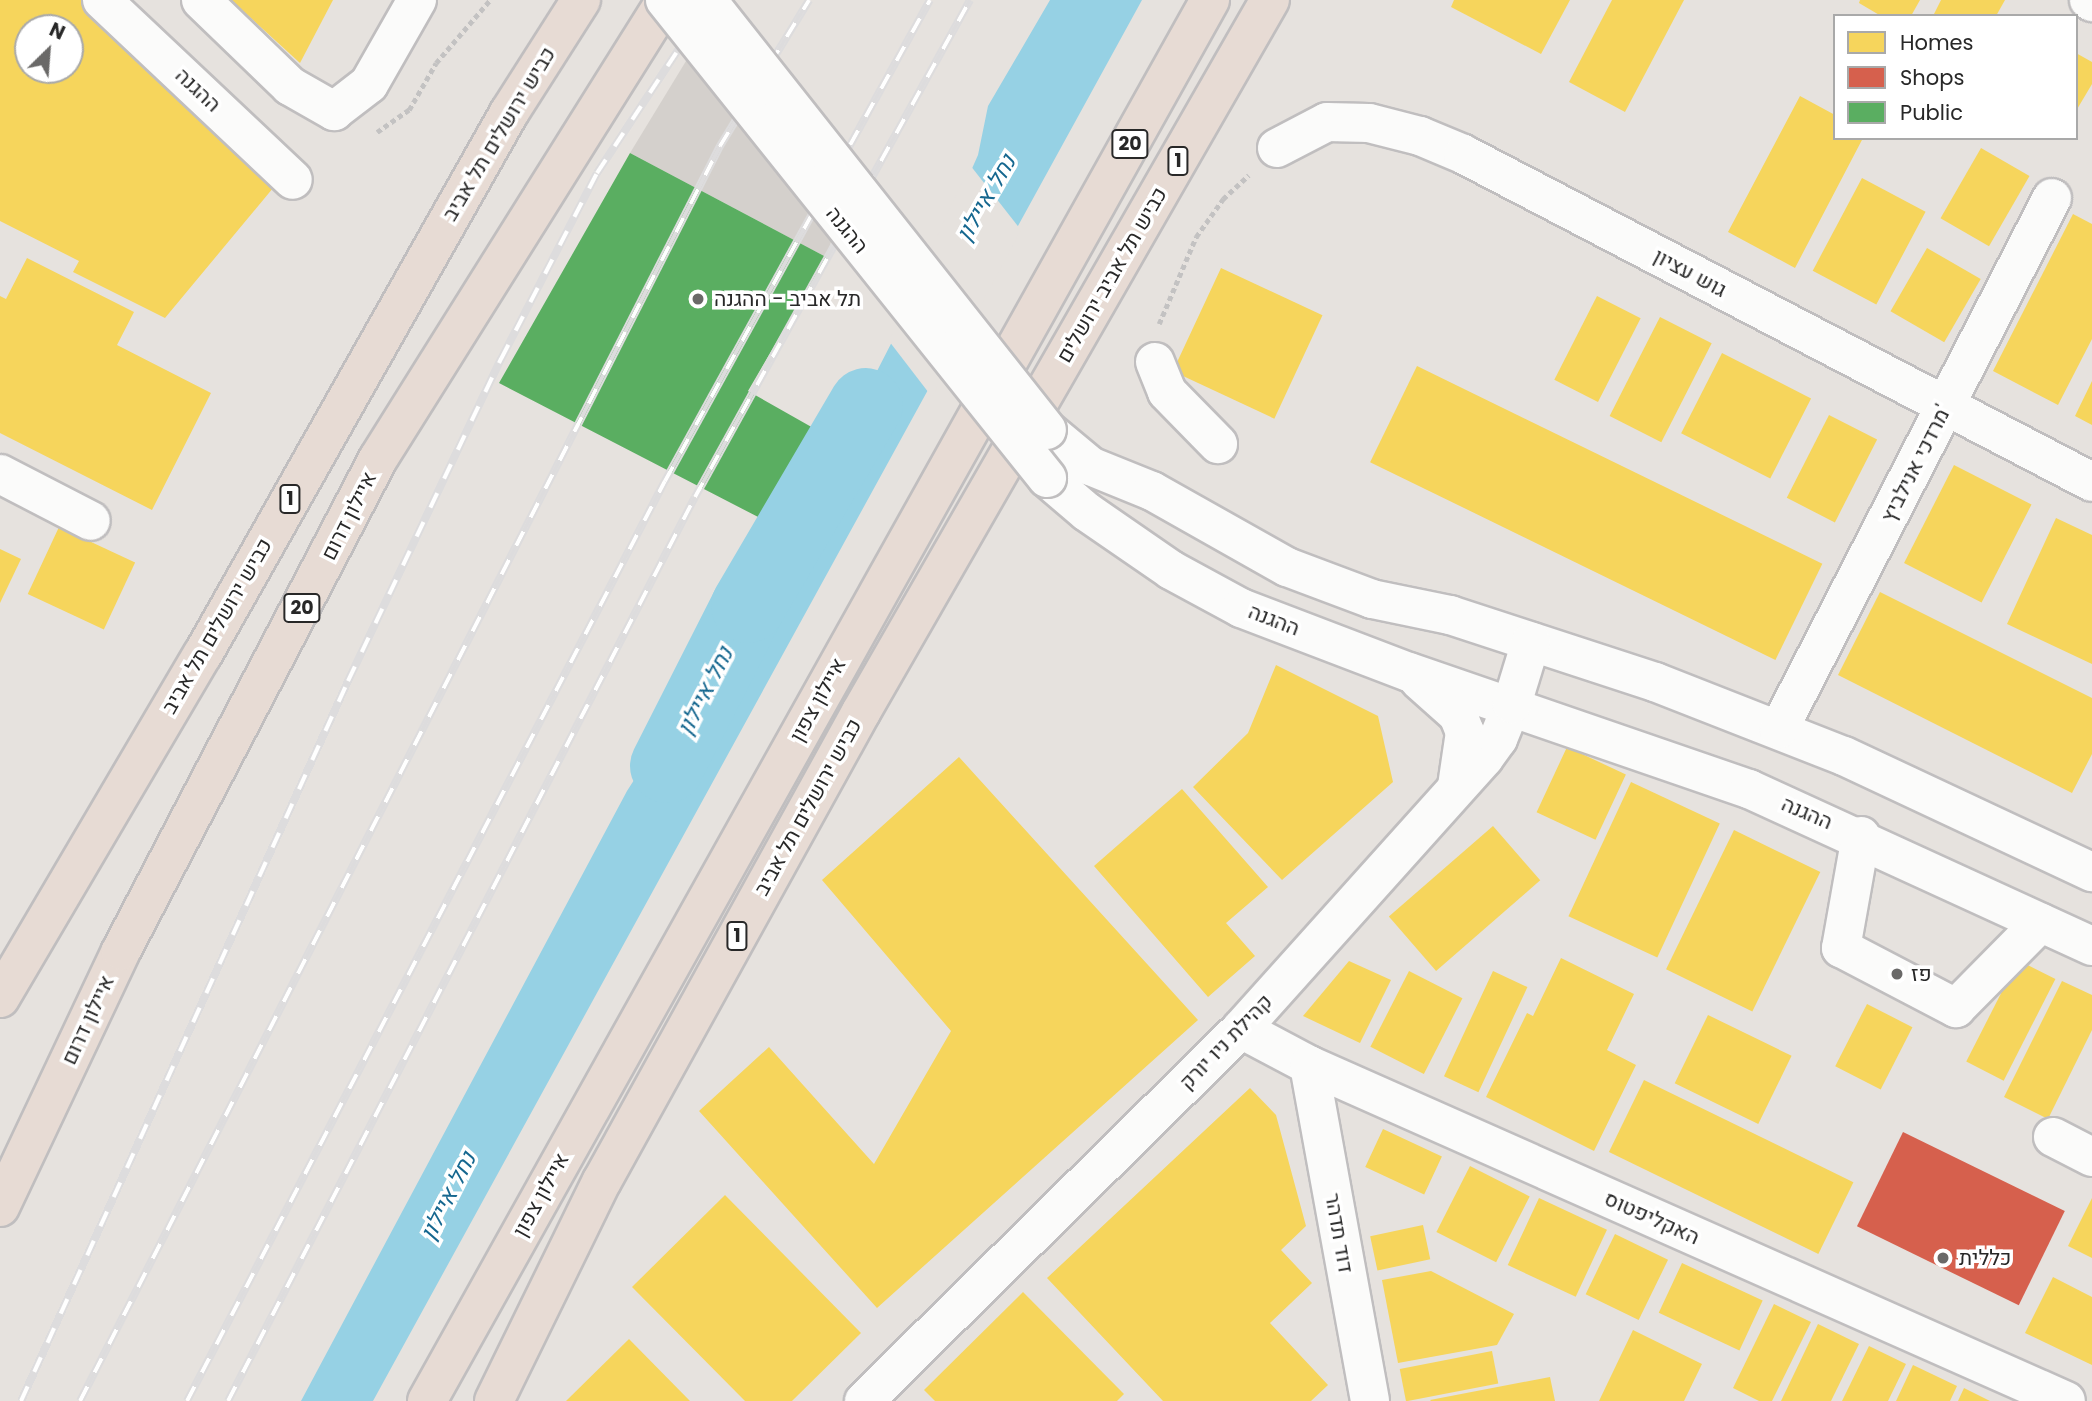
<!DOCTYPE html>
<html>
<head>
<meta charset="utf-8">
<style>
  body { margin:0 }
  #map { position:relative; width:2092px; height:1401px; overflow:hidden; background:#e6e2de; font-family:Poppins,Heebo,sans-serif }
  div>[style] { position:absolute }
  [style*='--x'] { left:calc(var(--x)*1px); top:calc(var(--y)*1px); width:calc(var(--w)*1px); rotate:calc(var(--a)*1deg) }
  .plaza>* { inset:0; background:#d4d0cc }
  .water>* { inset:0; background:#96d1e4 }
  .pier>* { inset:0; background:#e6e2de }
  .homes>* { inset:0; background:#f6d55c; transform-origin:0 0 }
  .shops>* { inset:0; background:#d6604d; transform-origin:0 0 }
  .public>* { inset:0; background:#5aae61 }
  .river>* { height:74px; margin:-37px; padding:0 37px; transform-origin:37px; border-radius:37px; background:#96d1e4 }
  .path>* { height:4.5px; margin-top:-2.25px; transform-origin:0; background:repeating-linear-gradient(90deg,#c3c2c2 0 5px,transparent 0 8.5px) }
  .roads { filter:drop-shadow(2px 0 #c0bebf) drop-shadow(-2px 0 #c0bebf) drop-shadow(0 2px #c0bebf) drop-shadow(0 -2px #c0bebf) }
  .minor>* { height:38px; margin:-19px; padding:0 19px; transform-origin:19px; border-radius:19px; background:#fbfbfa }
  .highway>* { height:38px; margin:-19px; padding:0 19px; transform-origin:19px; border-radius:19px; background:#e7dbd4 }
  .rail>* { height:8px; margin-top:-4px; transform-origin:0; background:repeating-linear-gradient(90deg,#fff 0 16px,#dddcdd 0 32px); box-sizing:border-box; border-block:2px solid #dddcdd }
  .bridges { filter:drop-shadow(2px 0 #c0bebf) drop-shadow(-2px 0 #c0bebf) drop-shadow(0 2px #c0bebf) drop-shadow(0 -2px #c0bebf) }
  .minor-bridge>* { height:38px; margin:-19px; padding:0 19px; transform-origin:19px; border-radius:19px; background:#fbfbfa }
  .dots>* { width:19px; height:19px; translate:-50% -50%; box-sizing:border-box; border:4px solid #fff; border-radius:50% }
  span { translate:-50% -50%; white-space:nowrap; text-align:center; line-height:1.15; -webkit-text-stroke:7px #fff; paint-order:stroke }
  .shield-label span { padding:2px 5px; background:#fff; border:2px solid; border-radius:5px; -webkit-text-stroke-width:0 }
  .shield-label { font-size:19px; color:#282828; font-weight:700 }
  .street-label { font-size:21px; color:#282828 }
  .poi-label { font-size:21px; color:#282828 }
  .left { translate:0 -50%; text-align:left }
  .water-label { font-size:23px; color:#15678f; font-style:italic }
  .legend { position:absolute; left:1833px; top:14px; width:245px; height:126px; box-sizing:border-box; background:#fff; border:2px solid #a9a9a9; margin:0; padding:9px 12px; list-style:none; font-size:21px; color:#282828 }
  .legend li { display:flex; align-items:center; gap:14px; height:35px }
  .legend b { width:35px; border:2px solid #a9a9a9 }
  .north { position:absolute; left:14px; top:14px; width:70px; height:70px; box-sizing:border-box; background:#fff; border:2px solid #a9a9a9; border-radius:50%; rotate:25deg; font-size:19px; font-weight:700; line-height:28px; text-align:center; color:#282828 }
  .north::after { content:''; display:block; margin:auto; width:24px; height:32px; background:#6a6968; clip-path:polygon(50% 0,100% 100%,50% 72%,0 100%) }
</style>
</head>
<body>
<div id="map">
  <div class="plaza">
    <i style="clip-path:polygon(697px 43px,839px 219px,826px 257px,630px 153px)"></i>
  </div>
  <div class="water">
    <i style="clip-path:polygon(1050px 0,1142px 0,373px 1401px,301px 1401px,627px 791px,704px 671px,720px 677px,915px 297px,978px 155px,988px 106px)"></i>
  </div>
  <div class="pier">
    <i style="clip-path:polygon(970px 165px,1021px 230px,932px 397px,889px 341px)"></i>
  </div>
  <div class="homes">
    <i style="clip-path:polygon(evenodd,0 0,97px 0,283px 176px,165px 318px,73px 272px,79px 261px,0 221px,0 0,28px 28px,70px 28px,70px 70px,28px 70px,28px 28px)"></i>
    <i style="clip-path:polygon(231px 0,333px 0,300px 63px)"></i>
    <i style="clip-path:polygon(1454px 0,1570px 0,1541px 54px,1451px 7px)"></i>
    <i style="clip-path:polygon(1612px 0,1684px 0,1625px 112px,1569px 82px)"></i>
    <i style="clip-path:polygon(1860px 0,1920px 0,1911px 16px,1881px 16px,1859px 3px)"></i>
    <i style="clip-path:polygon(1941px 0,2005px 0,1996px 16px,1933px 16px)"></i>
    <i style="clip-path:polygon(2076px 53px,2092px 62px,2092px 84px,2076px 111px)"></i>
    <i style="clip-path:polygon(1800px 96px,1835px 115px,1835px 138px,1863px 138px,1795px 268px,1728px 232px)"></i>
    <i style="left:1981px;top:148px;width:56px;height:81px;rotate:30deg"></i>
    <i style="left:1862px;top:178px;width:72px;height:105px;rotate:28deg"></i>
    <i style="clip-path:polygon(2073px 214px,2092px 224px,2092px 339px,2058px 405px,1993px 371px)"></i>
    <i style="left:1927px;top:248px;width:62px;height:73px;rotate:30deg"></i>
    <i style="clip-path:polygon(27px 258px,134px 312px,117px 345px,211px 393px,152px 510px,0 433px,0 296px,6px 299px)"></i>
    <i style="left:1221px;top:268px;width:112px;height:114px;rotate:25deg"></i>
    <i style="left:1597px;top:296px;width:49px;height:94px;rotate:27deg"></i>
    <i style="left:1660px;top:317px;width:58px;height:111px;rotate:27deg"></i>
    <i style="left:1722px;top:353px;width:100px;height:90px;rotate:27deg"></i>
    <i style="left:1417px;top:366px;width:451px;height:107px;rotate:26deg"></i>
    <i style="clip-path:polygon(2092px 381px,2092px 425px,2075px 416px)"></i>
    <i style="left:1829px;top:415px;width:54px;height:93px;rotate:27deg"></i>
    <i style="left:1954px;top:465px;width:87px;height:110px;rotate:27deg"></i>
    <i style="clip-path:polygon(2056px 518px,2092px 535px,2092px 664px,2007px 624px)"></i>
    <i style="left:59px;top:527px;width:84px;height:74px;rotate:25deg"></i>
    <i style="clip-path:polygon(0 549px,21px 559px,0 603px)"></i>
    <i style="clip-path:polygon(1880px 592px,2092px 698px,2092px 754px,2072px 793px,1838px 675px)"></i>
    <i style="clip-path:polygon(1276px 665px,1378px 716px,1393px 782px,1282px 880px,1193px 787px,1248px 733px)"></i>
    <i style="left:1567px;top:747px;width:65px;height:72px;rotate:25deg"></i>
    <i style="clip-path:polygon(959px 757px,1198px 1020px,877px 1308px,699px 1111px,769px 1047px,874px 1164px,951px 1031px,822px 880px)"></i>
    <i style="left:1631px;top:782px;width:98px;height:148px;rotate:25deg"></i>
    <i style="clip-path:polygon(1182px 789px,1268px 887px,1226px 923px,1255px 956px,1208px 997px,1094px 866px)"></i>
    <i style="left:1493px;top:826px;width:72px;height:138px;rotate:49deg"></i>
    <i style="left:1734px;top:830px;width:96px;height:155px;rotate:26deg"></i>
    <i style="clip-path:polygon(1561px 958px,1634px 994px,1607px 1050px,1636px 1065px,1594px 1151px,1486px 1097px,1527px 1013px,1533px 1016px)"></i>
    <i style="left:2018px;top:960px;width:42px;height:114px;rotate:27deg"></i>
    <i style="clip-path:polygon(1349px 961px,1391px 980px,1360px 1043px,1303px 1016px)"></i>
    <i style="left:1409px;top:971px;width:60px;height:85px;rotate:27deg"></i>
    <i style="left:1493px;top:971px;width:38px;height:116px;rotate:25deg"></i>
    <i style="clip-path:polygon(2062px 981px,2092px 995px,2092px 1030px,2048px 1119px,2004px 1097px)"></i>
    <i style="left:1867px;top:1004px;width:51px;height:70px;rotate:27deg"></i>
    <i style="left:1708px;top:1015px;width:93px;height:76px;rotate:26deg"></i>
    <i style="left:1644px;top:1080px;width:233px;height:80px;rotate:26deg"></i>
    <i style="clip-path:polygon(1250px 1088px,1276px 1115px,1306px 1226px,1281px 1250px,1312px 1283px,1270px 1323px,1328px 1385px,1311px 1401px,1163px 1401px,1047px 1278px)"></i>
    <i style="left:1383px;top:1129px;width:65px;height:42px;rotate:25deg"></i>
    <i style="left:1470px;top:1166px;width:67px;height:74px;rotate:27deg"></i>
    <i style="clip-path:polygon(725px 1195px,861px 1333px,792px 1401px,745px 1401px,632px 1287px)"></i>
    <i style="left:1539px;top:1198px;width:75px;height:74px;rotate:25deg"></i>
    <i style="clip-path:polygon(2092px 1198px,2092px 1258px,2068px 1246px)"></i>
    <i style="left:1423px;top:1225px;width:35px;height:54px;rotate:78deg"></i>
    <i style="left:1615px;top:1234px;width:59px;height:67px;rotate:26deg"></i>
    <i style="left:1682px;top:1263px;width:89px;height:55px;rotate:25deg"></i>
    <i style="clip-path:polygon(1431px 1271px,1514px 1314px,1497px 1345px,1398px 1363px,1382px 1280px)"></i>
    <i style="clip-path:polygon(2053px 1277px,2092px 1297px,2092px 1365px,2025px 1333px)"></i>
    <i style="clip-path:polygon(1023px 1292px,1124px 1394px,1117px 1401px,935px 1401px,924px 1390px)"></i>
    <i style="clip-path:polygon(1774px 1304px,1811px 1322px,1772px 1401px,1759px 1401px,1733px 1388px)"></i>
    <i style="clip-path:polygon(1818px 1324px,1859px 1344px,1831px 1401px,1781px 1401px)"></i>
    <i style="clip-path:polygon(1633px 1330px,1702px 1364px,1684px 1401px,1599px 1401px)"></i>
    <i style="clip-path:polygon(629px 1339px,690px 1401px,566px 1401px)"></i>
    <i style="clip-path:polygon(1869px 1346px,1906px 1364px,1888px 1401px,1842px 1401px)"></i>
    <i style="left:1492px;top:1351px;width:33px;height:94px;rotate:79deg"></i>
    <i style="clip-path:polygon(1913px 1365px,1957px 1386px,1950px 1401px,1896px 1401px)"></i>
    <i style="clip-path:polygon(1550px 1377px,1555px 1401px,1431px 1401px,1430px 1400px)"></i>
    <i style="clip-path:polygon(1964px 1388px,1990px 1401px,1958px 1401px)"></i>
  </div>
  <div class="shops">
    <i style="left:1903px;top:1132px;width:180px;height:105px;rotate:26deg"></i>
  </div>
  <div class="public">
    <i style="clip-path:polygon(630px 153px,826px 257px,748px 391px,838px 442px,789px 533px,499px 383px)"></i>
  </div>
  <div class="river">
    <i style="--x:667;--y:766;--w:179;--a:-63.1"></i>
    <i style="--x:748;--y:606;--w:233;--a:-59.6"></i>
  </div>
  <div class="path">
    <i style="--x:377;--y:132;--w:39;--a:-35"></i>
    <i style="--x:409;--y:110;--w:54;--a:-60.1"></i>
    <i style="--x:436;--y:63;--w:83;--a:-49.4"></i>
    <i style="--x:1159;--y:324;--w:95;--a:-67"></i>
    <i style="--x:1196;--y:237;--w:47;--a:-54.6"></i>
    <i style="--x:1223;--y:199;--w:35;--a:-43"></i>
  </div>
  <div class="roads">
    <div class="minor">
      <i style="--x:102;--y:0;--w:262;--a:43.3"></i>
      <i style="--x:201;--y:0;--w:124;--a:44"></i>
      <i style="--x:290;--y:86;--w:51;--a:29.6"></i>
      <i style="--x:334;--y:111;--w:44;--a:-37.6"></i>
      <i style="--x:369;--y:84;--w:97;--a:-60.3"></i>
      <i style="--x:2089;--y:0;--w:4;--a:34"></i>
      <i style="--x:1277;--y:148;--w:56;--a:-27.5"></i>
      <i style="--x:1327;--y:122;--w:42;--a:1.4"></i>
      <i style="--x:1369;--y:123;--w:53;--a:14.3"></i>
      <i style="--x:1420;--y:136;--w:47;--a:22.7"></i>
      <i style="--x:1463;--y:154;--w:709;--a:27.54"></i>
      <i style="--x:1155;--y:362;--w:32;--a:68"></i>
      <i style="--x:1167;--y:392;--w:73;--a:45.6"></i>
      <i style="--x:1047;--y:430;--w:56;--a:39.9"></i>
      <i style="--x:1090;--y:466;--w:67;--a:22"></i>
      <i style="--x:1152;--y:491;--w:155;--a:29.4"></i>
      <i style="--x:1287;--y:567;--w:91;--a:20.6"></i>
      <i style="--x:1372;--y:599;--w:80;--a:11.6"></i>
      <i style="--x:1450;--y:615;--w:216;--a:18.1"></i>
      <i style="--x:1655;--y:682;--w:203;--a:21.4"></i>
      <i style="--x:1844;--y:756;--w:274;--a:25.1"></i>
      <i style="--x:0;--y:474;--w:102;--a:27.3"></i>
      <i style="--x:1047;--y:478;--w:52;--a:40.4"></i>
      <i style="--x:1087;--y:512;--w:102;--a:34.6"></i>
      <i style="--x:1171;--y:570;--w:80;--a:28.5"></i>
      <i style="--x:1241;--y:608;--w:180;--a:20.9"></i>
      <i style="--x:1409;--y:672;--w:360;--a:19"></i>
      <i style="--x:1749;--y:789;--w:377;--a:24.6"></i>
      <i style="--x:1419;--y:680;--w:52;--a:41.9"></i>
      <i style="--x:1458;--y:715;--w:18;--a:68"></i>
      <i style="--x:1465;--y:732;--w:55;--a:98.4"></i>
      <i style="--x:1779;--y:729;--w:597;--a:-62.79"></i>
      <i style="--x:1861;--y:836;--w:114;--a:100.1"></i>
      <i style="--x:1841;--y:948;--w:130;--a:27.6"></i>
      <i style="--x:1956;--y:1008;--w:120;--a:-45.3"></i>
      <i style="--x:1241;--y:1029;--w:77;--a:27.9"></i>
      <i style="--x:1309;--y:1065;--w:828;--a:23.93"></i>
      <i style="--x:1309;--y:1065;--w:341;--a:79.7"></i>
      <i style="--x:2053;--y:1137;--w:44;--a:27.1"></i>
      <i style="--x:864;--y:1401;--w:530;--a:-44.62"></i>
      <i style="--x:1241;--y:1029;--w:364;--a:-48.1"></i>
      <i style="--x:1484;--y:758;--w:24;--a:-54"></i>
      <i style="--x:1498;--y:739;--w:38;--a:-68"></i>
      <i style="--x:1512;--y:704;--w:65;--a:-73"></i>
    </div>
    <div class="highway">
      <i style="--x:0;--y:998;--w:399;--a:-59.5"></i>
      <i style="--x:203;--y:654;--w:622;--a:-60.51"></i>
      <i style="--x:509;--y:113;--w:134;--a:-57.5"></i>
      <i style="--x:0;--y:1207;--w:283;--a:-64.7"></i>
      <i style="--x:121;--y:951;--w:555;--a:-62.42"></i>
      <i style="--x:378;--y:459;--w:542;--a:-57.89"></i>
      <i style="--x:427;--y:1401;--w:1605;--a:-60.8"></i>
      <i style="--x:494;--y:1401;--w:245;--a:-63.9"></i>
      <i style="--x:602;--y:1181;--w:536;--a:-61.09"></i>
      <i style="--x:861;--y:712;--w:821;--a:-60.13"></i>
    </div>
  </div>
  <div class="rail">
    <i style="--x:21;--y:1401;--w:791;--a:-65.57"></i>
    <i style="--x:348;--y:681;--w:357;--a:-64.6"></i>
    <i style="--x:501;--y:359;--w:209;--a:-62.7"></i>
    <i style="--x:597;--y:173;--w:207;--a:-56.6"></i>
    <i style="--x:80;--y:1401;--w:1409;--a:-62.98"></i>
    <i style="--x:720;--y:146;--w:171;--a:-58.6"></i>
    <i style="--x:187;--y:1401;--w:1037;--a:-62.55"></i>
    <i style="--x:665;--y:481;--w:549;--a:-61.15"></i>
    <i style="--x:228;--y:1401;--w:1017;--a:-62.68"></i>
    <i style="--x:695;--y:497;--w:568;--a:-61.04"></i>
  </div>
  <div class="bridges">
    <div class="minor-bridge">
      <i style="--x:665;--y:0;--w:612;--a:51.37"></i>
      <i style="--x:707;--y:0;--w:548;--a:51.67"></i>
    </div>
  </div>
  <div class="dots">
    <i style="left:698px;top:299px;background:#6a6968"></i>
    <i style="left:1897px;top:974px;background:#6a6968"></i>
    <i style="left:1943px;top:1258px;background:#6a6968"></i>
  </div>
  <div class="shield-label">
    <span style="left:1130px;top:144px">20</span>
    <span style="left:1178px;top:161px">1</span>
    <span style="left:290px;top:499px">1</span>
    <span style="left:302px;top:608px">20</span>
    <span style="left:737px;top:936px">1</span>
  </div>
  <div class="street-label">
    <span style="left:198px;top:90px;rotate:43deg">ההגנה</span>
    <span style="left:499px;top:134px;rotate:-59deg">כביש ירושלים תל אביב</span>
    <span style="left:847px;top:230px;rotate:51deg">ההגנה</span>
    <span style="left:1690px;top:273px;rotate:28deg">גוש עציון</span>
    <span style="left:1112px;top:275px;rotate:-60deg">כביש תל אביב ירושלים</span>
    <span style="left:1916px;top:464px;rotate:-63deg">מרדכי אנילביץ'</span>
    <span style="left:349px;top:516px;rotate:-63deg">איילון דרום</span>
    <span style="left:1274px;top:620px;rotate:21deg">ההגנה</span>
    <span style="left:217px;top:626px;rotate:-60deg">כביש ירושלים תל אביב</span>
    <span style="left:818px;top:700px;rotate:-61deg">איילון צפון</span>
    <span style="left:808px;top:807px;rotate:-61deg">כביש ירושלים תל אביב</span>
    <span style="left:1807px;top:813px;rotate:23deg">ההגנה</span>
    <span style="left:88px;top:1020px;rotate:-65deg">איילון דרום</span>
    <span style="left:1226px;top:1042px;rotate:-46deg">קהילת ניו יורק</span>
    <span style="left:541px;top:1195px;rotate:-61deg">איילון צפון</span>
    <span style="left:1652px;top:1218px;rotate:24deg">האקליפטוס</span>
    <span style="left:1339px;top:1233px;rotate:80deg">דוד תדהר</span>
  </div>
  <div class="poi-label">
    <span class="left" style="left:714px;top:299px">תל אביב - ההגנה</span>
    <span class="left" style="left:1911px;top:974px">פז</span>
    <span class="left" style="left:1959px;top:1258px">כללית</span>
  </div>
  <div class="water-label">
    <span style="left:986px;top:198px;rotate:-60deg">נחל איילון</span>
    <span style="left:705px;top:691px;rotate:-63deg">נחל איילון</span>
    <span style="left:448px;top:1196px;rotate:-63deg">נחל איילון</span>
  </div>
  <ul class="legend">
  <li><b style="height:19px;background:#f6d55c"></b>Homes</li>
  <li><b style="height:19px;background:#d6604d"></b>Shops</li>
  <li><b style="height:19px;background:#5aae61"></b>Public</li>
  </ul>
  <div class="north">N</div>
</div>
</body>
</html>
